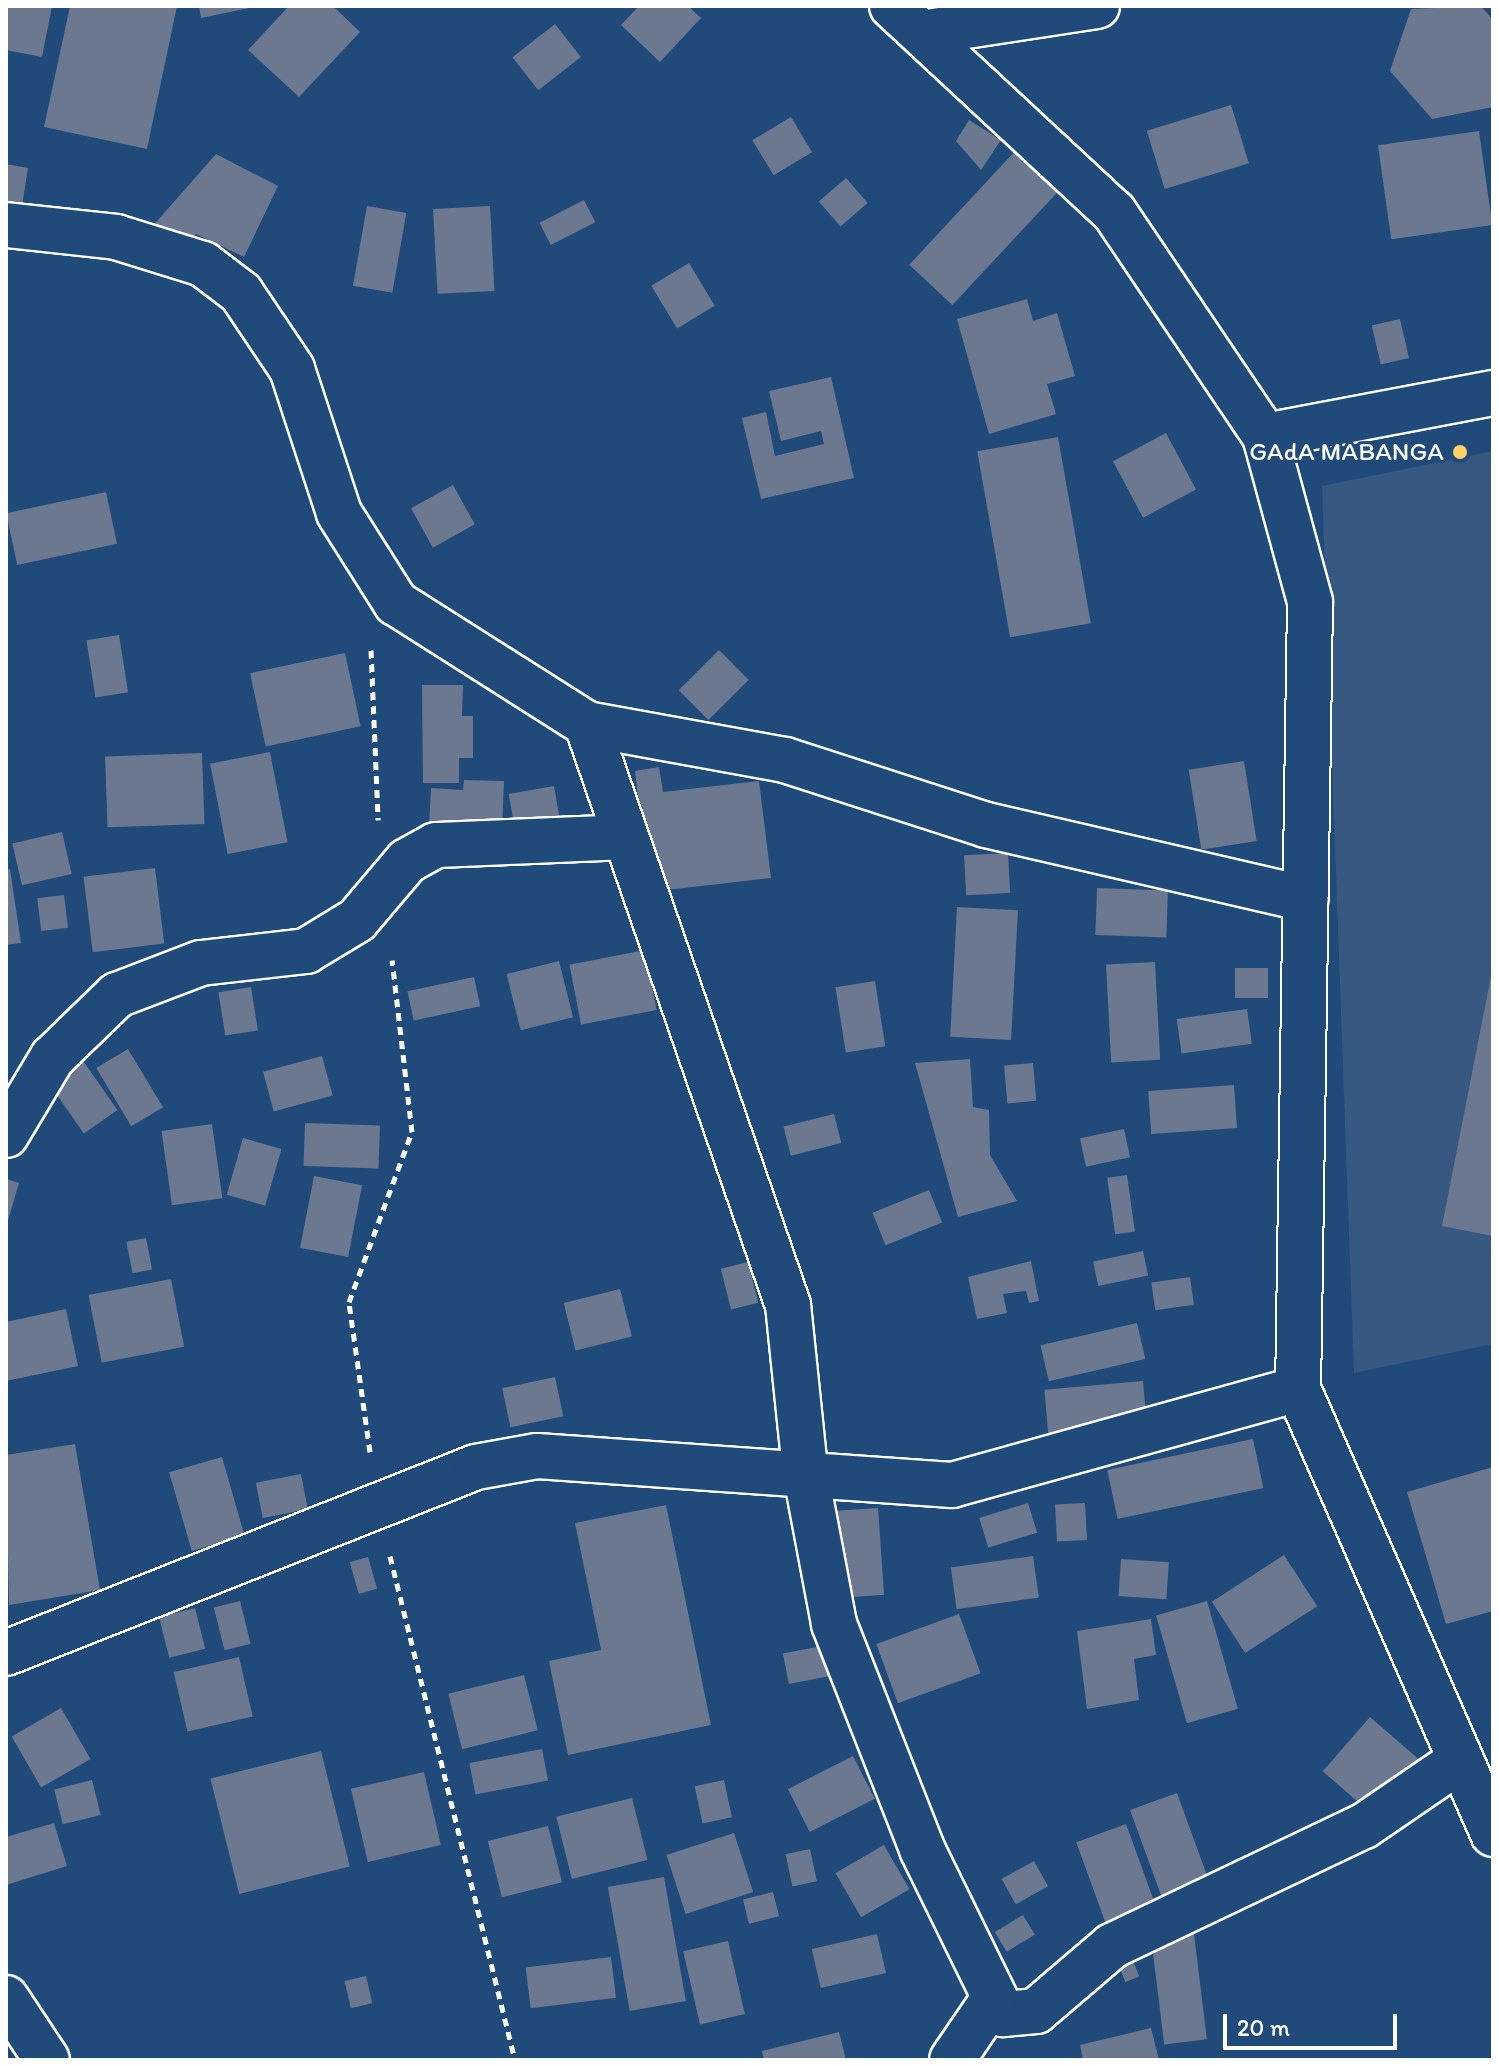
<!DOCTYPE html>
<html>
<head>
<meta charset="utf-8">
<style>
  body { margin:0 }
  #map { position:relative; width:1499px; height:2066px; overflow:hidden; background:#1f4a7a; font-family:Itim,sans-serif }
  div>[style] { position:absolute }
  [style*='--x'] { left:calc(var(--x)*1px); top:calc(var(--y)*1px); width:calc(var(--w)*1px); rotate:calc(var(--a)*1deg) }
  .built>* { inset:0; background:#365881 }
  .building>* { inset:0; background:#6b7890; transform-origin:0 0 }
  .path>* { height:5px; margin-top:-2.5px; transform-origin:0; background:repeating-linear-gradient(90deg,#fff 0 8px,transparent 0 14px) }
  .roads { filter:drop-shadow(2px 0 #fff) drop-shadow(-2px 0 #fff) drop-shadow(0 2px #fff) drop-shadow(0 -2px #fff) }
  .minor>* { height:44px; margin:-22px; padding:0 22px; transform-origin:22px; border-radius:22px; background:#1f4a7a }
  .dots>* { width:22px; height:22px; translate:-50% -50%; box-sizing:border-box; border:4px solid #1f4a7a; border-radius:50% }
  span { translate:-50% -50%; white-space:nowrap; text-align:center; line-height:1.15; -webkit-text-stroke:6px #1f4a7a; paint-order:stroke }
  .poi-label { font-size:26px; color:#fff }
  .right { translate:-100% -50%; text-align:right }
  .frame { position:absolute; inset:0; border:8px solid #fff; pointer-events:none }
  .scale { position:absolute; left:1223px; top:2014px; width:174px; height:36px; box-sizing:border-box; border:4px solid #fff; border-top:0; padding-left:10px; font-size:24px; line-height:28px; white-space:nowrap; color:#fff; -webkit-text-stroke:6px #1f4a7a; paint-order:stroke }
</style>
</head>
<body>
<div id="map">
  <div class="built">
    <i style="clip-path:polygon(1493px 451px,1493px 1344px,1354px 1373px,1322px 486px)"></i>
  </div>
  <div class="building">
    <i style="clip-path:polygon(6px 6px,52px 6px,42px 57px,6px 50px)"></i>
    <i style="clip-path:polygon(70px 6px,177px 6px,147px 149px,44px 127px)"></i>
    <i style="clip-path:polygon(199px 6px,254px 6px,254px 7px,201px 18px)"></i>
    <i style="clip-path:polygon(289px 6px,333px 6px,360px 32px,299px 97px,248px 50px)"></i>
    <i style="clip-path:polygon(639px 6px,688px 6px,701px 18px,660px 62px,621px 25px)"></i>
    <i style="clip-path:polygon(1481px 6px,1493px 20px,1493px 107px,1432px 119px,1390px 71px,1411px 9px)"></i>
    <i style="left:555px;top:24px;width:42px;height:54px;rotate:52deg"></i>
    <i style="left:1231px;top:105px;width:61px;height:88px;rotate:73deg"></i>
    <i style="left:791px;top:117px;width:41px;height:45px;rotate:59deg"></i>
    <i style="clip-path:polygon(969px 120px,1001px 140px,981px 170px,956px 141px)"></i>
    <i style="left:1479px;top:131px;width:95px;height:102px;rotate:82deg"></i>
    <i style="left:1019px;top:147px;width:59px;height:161px;rotate:43deg"></i>
    <i style="clip-path:polygon(216px 154px,278px 186px,244px 257px,196px 234px,180px 254px,151px 228px)"></i>
    <i style="clip-path:polygon(6px 164px,28px 168px,20px 219px,6px 217px)"></i>
    <i style="left:846px;top:178px;width:33px;height:36px;rotate:49deg"></i>
    <i style="left:584px;top:200px;width:25px;height:50px;rotate:63deg"></i>
    <i style="left:367px;top:206px;width:40px;height:81px;rotate:10deg"></i>
    <i style="left:490px;top:206px;width:85px;height:57px;rotate:87deg"></i>
    <i style="left:689px;top:263px;width:50px;height:44px;rotate:59deg"></i>
    <i style="clip-path:polygon(1027px 299px,1033px 321px,1057px 313px,1075px 376px,1047px 384px,1056px 414px,989px 434px,957px 319px)"></i>
    <i style="left:1400px;top:319px;width:40px;height:29px;rotate:77deg"></i>
    <i style="clip-path:polygon(831px 377px,854px 478px,761px 499px,742px 418px,766px 412px,775px 456px,824px 444px,821px 431px,781px 441px,769px 391px)"></i>
    <i style="left:1166px;top:433px;width:64px;height:60px;rotate:62deg"></i>
    <i style="left:1058px;top:437px;width:189px;height:82px;rotate:80deg"></i>
    <i style="left:453px;top:485px;width:45px;height:48px;rotate:61deg"></i>
    <i style="left:106px;top:492px;width:53px;height:102px;rotate:78deg"></i>
    <i style="left:119px;top:635px;width:58px;height:33px;rotate:81deg"></i>
    <i style="left:719px;top:650px;width:42px;height:57px;rotate:45deg"></i>
    <i style="left:345px;top:653px;width:75px;height:97px;rotate:78deg"></i>
    <i style="clip-path:polygon(422px 685px,463px 685px,462px 716px,473px 716px,473px 758px,459px 758px,459px 783px,423px 783px)"></i>
    <i style="left:270px;top:752px;width:92px;height:61px;rotate:79deg"></i>
    <i style="left:202px;top:753px;width:71px;height:97px;rotate:88deg"></i>
    <i style="left:1244px;top:761px;width:81px;height:56px;rotate:81deg"></i>
    <i style="clip-path:polygon(659px 767px,663px 792px,759px 781px,771px 878px,649px 892px,635px 771px)"></i>
    <i style="clip-path:polygon(464px 780px,504px 781px,502px 829px,429px 826px,431px 788px,463px 790px)"></i>
    <i style="left:554px;top:786px;width:41px;height:46px;rotate:80deg"></i>
    <i style="left:62px;top:832px;width:43px;height:51px;rotate:77deg"></i>
    <i style="left:1008px;top:853px;width:40px;height:44px;rotate:87deg"></i>
    <i style="left:155px;top:868px;width:76px;height:72px;rotate:83deg"></i>
    <i style="clip-path:polygon(10px 869px,21px 943px,6px 945px,6px 870px)"></i>
    <i style="left:1097px;top:888px;width:71px;height:47px;rotate:2deg"></i>
    <i style="left:64px;top:895px;width:33px;height:27px;rotate:83deg"></i>
    <i style="left:957px;top:907px;width:61px;height:130px;rotate:3deg"></i>
    <i style="left:645px;top:950px;width:61px;height:77px;rotate:79deg"></i>
    <i style="left:559px;top:961px;width:58px;height:54px;rotate:76deg"></i>
    <i style="left:1155px;top:962px;width:98px;height:49px;rotate:87deg"></i>
    <i style="clip-path:polygon(1493px 966px,1493px 1236px,1442px 1226px)"></i>
    <i style="left:1235px;top:968px;width:33px;height:30px"></i>
    <i style="left:474px;top:977px;width:30px;height:68px;rotate:78deg"></i>
    <i style="left:875px;top:981px;width:66px;height:40px;rotate:81deg"></i>
    <i style="left:251px;top:987px;width:44px;height:33px;rotate:81deg"></i>
    <i style="left:1247px;top:1009px;width:35px;height:71px;rotate:82deg"></i>
    <i style="left:128px;top:1049px;width:68px;height:37px;rotate:59deg"></i>
    <i style="left:79px;top:1055px;width:67px;height:41px;rotate:55deg"></i>
    <i style="left:322px;top:1056px;width:41px;height:61px;rotate:75deg"></i>
    <i style="clip-path:polygon(970px 1059px,973px 1107px,989px 1110px,990px 1155px,1017px 1201px,958px 1217px,915px 1063px)"></i>
    <i style="left:1033px;top:1063px;width:38px;height:29px;rotate:85deg"></i>
    <i style="left:1234px;top:1085px;width:43px;height:86px;rotate:86deg"></i>
    <i style="left:834px;top:1114px;width:30px;height:52px;rotate:76deg"></i>
    <i style="left:305px;top:1123px;width:75px;height:43px;rotate:2deg"></i>
    <i style="left:212px;top:1124px;width:75px;height:51px;rotate:82deg"></i>
    <i style="left:1124px;top:1129px;width:29px;height:45px;rotate:78deg"></i>
    <i style="left:243px;top:1138px;width:40px;height:59px;rotate:16deg"></i>
    <i style="left:1127px;top:1175px;width:57px;height:20px;rotate:82deg"></i>
    <i style="left:314px;top:1176px;width:49px;height:73px;rotate:11deg"></i>
    <i style="clip-path:polygon(6px 1179px,19px 1183px,7px 1224px,6px 1223px)"></i>
    <i style="left:929px;top:1190px;width:35px;height:61px;rotate:68deg"></i>
    <i style="left:146px;top:1238px;width:32px;height:20px;rotate:79deg"></i>
    <i style="left:1143px;top:1251px;width:25px;height:51px;rotate:78deg"></i>
    <i style="clip-path:polygon(1031px 1261px,1039px 1301px,1029px 1303px,1026px 1291px,1003px 1294px,1007px 1313px,977px 1319px,968px 1277px)"></i>
    <i style="left:748px;top:1262px;width:42px;height:28px;rotate:76deg"></i>
    <i style="left:1190px;top:1277px;width:28px;height:39px;rotate:82deg"></i>
    <i style="left:171px;top:1279px;width:69px;height:84px;rotate:79deg"></i>
    <i style="left:620px;top:1289px;width:49px;height:58px;rotate:76deg"></i>
    <i style="clip-path:polygon(66px 1309px,78px 1366px,6px 1381px,6px 1322px)"></i>
    <i style="left:1137px;top:1323px;width:37px;height:99px;rotate:77deg"></i>
    <i style="left:555px;top:1377px;width:40px;height:54px;rotate:78deg"></i>
    <i style="left:1143px;top:1381px;width:45px;height:99px;rotate:85deg"></i>
    <i style="left:1253px;top:1439px;width:50px;height:149px;rotate:78deg"></i>
    <i style="clip-path:polygon(75px 1444px,100px 1590px,9px 1605px,6px 1455px)"></i>
    <i style="left:222px;top:1457px;width:82px;height:55px;rotate:74deg"></i>
    <i style="clip-path:polygon(1493px 1467px,1493px 1611px,1446px 1624px,1407px 1492px)"></i>
    <i style="left:301px;top:1474px;width:36px;height:46px;rotate:79deg"></i>
    <i style="left:1028px;top:1503px;width:31px;height:51px;rotate:73deg"></i>
    <i style="left:1085px;top:1503px;width:37px;height:30px;rotate:87deg"></i>
    <i style="clip-path:polygon(666px 1505px,711px 1725px,568px 1755px,549px 1661px,601px 1650px,575px 1523px)"></i>
    <i style="left:878px;top:1508px;width:87px;height:41px;rotate:86deg"></i>
    <i style="left:1284px;top:1555px;width:61px;height:86px;rotate:57deg"></i>
    <i style="left:1033px;top:1556px;width:42px;height:83px;rotate:82deg"></i>
    <i style="left:368px;top:1557px;width:33px;height:19px;rotate:74deg"></i>
    <i style="left:1121px;top:1559px;width:48px;height:37px;rotate:4deg"></i>
    <i style="left:240px;top:1601px;width:44px;height:27px;rotate:76deg"></i>
    <i style="left:1207px;top:1601px;width:112px;height:53px;rotate:74deg"></i>
    <i style="left:195px;top:1608px;width:42px;height:37px;rotate:76deg"></i>
    <i style="left:959px;top:1614px;width:63px;height:88px;rotate:70deg"></i>
    <i style="clip-path:polygon(1151px 1619px,1156px 1655px,1134px 1659px,1139px 1700px,1087px 1709px,1077px 1631px)"></i>
    <i style="left:832px;top:1644px;width:31px;height:50px;rotate:79deg"></i>
    <i style="left:239px;top:1657px;width:61px;height:67px;rotate:77deg"></i>
    <i style="left:524px;top:1675px;width:57px;height:78px;rotate:76deg"></i>
    <i style="left:61px;top:1708px;width:59px;height:57px;rotate:60deg"></i>
    <i style="left:1370px;top:1717px;width:68px;height:72px;rotate:41deg"></i>
    <i style="left:542px;top:1749px;width:32px;height:74px;rotate:79deg"></i>
    <i style="left:321px;top:1751px;width:119px;height:114px;rotate:76deg"></i>
    <i style="left:853px;top:1756px;width:48px;height:73px;rotate:63deg"></i>
    <i style="left:424px;top:1772px;width:75px;height:75px;rotate:77deg"></i>
    <i style="left:92px;top:1780px;width:36px;height:39px;rotate:76deg"></i>
    <i style="left:724px;top:1780px;width:38px;height:30px;rotate:78deg"></i>
    <i style="left:1177px;top:1793px;width:100px;height:50px;rotate:70deg"></i>
    <i style="left:632px;top:1798px;width:64px;height:78px;rotate:76deg"></i>
    <i style="clip-path:polygon(54px 1823px,67px 1866px,6px 1885px,6px 1837px)"></i>
    <i style="left:1126px;top:1824px;width:87px;height:53px;rotate:70deg"></i>
    <i style="left:548px;top:1826px;width:58px;height:62px;rotate:76deg"></i>
    <i style="left:734px;top:1833px;width:62px;height:71px;rotate:72deg"></i>
    <i style="left:884px;top:1845px;width:51px;height:56px;rotate:60deg"></i>
    <i style="left:810px;top:1849px;width:33px;height:25px;rotate:78deg"></i>
    <i style="left:1034px;top:1861px;width:29px;height:37px;rotate:61deg"></i>
    <i style="left:664px;top:1877px;width:126px;height:57px;rotate:80deg"></i>
    <i style="left:773px;top:1892px;width:25px;height:31px;rotate:76deg"></i>
    <i style="left:1023px;top:1915px;width:23px;height:33px;rotate:59deg"></i>
    <i style="left:1193px;top:1926px;width:114px;height:43px;rotate:83deg"></i>
    <i style="left:877px;top:1934px;width:40px;height:67px;rotate:77deg"></i>
    <i style="left:728px;top:1941px;width:75px;height:46px;rotate:77deg"></i>
    <i style="left:1131px;top:1956px;width:22px;height:15px;rotate:68deg"></i>
    <i style="left:611px;top:1957px;width:41px;height:86px;rotate:83deg"></i>
    <i style="left:366px;top:1976px;width:28px;height:22px;rotate:77deg"></i>
    <i style="clip-path:polygon(1151px 2028px,1159px 2060px,1083px 2060px,1080px 2045px)"></i>
    <i style="clip-path:polygon(839px 2032px,846px 2060px,764px 2060px,762px 2051px)"></i>
  </div>
  <div class="path">
    <i style="--x:371;--y:650;--w:170;--a:87.6"></i>
    <i style="--x:370;--y:1452;--w:151;--a:-98"></i>
    <i style="--x:349;--y:1302;--w:181;--a:-69.7"></i>
    <i style="--x:412;--y:1132;--w:173;--a:-96.6"></i>
    <i style="--x:390;--y:1556;--w:519;--a:76.07"></i>
  </div>
  <div class="roads">
    <div class="minor">
      <i style="--x:892;--y:6;--w:303;--a:42.9"></i>
      <i style="--x:1114;--y:212;--w:270;--a:56"></i>
      <i style="--x:1265;--y:436;--w:172;--a:74.8"></i>
      <i style="--x:1310;--y:602;--w:787;--a:90.87"></i>
      <i style="--x:1298;--y:1389;--w:486;--a:66.3"></i>
      <i style="--x:927;--y:32;--w:172;--a:-8.7"></i>
      <i style="--x:6;--y:225;--w:111;--a:6.2"></i>
      <i style="--x:116;--y:237;--w:91;--a:17.2"></i>
      <i style="--x:203;--y:264;--w:48;--a:37.3"></i>
      <i style="--x:241;--y:293;--w:92;--a:56.1"></i>
      <i style="--x:292;--y:369;--w:151;--a:71.9"></i>
      <i style="--x:339;--y:513;--w:107;--a:57.7"></i>
      <i style="--x:396;--y:603;--w:226;--a:32.4"></i>
      <i style="--x:587;--y:724;--w:201;--a:10.3"></i>
      <i style="--x:785;--y:760;--w:211;--a:17.9"></i>
      <i style="--x:986;--y:825;--w:328;--a:13"></i>
      <i style="--x:1265;--y:436;--w:232;--a:-10.7"></i>
      <i style="--x:587;--y:724;--w:615;--a:70.92"></i>
      <i style="--x:788;--y:1305;--w:166;--a:84.1"></i>
      <i style="--x:805;--y:1470;--w:157;--a:79.3"></i>
      <i style="--x:834;--y:1624;--w:242;--a:68.6"></i>
      <i style="--x:922;--y:1849;--w:184;--a:63.9"></i>
      <i style="--x:1003;--y:2014;--w:33;--a:-5"></i>
      <i style="--x:1036;--y:2011;--w:100;--a:-40.5"></i>
      <i style="--x:1112;--y:1946;--w:279;--a:-25.5"></i>
      <i style="--x:1364;--y:1826;--w:115;--a:-34.4"></i>
      <i style="--x:6;--y:1135;--w:90;--a:-59.1"></i>
      <i style="--x:52;--y:1058;--w:91;--a:-44.1"></i>
      <i style="--x:117;--y:995;--w:90;--a:-20.9"></i>
      <i style="--x:201;--y:963;--w:106;--a:-6.5"></i>
      <i style="--x:306;--y:951;--w:60;--a:-31.3"></i>
      <i style="--x:357;--y:920;--w:77;--a:-49.7"></i>
      <i style="--x:407;--y:861;--w:33;--a:-29"></i>
      <i style="--x:436;--y:845;--w:187;--a:-2.4"></i>
      <i style="--x:6;--y:1653;--w:505;--a:-21.59"></i>
      <i style="--x:476;--y:1467;--w:62;--a:-10.2"></i>
      <i style="--x:537;--y:1456;--w:416;--a:4"></i>
      <i style="--x:952;--y:1485;--w:359;--a:-15.5"></i>
      <i style="--x:6;--y:1998;--w:74;--a:56.5"></i>
      <i style="--x:952;--y:2060;--w:73;--a:-55.7"></i>
    </div>
  </div>
  <div class="dots">
    <i style="left:1460px;top:452px;background:#ffd166"></i>
  </div>
  <div class="poi-label">
    <span class="right" style="left:1444px;top:452px">GAdA MABANGA</span>
  </div>
  <div class="frame"></div>
  <div class="scale">20 m</div>
</div>
</body>
</html>
